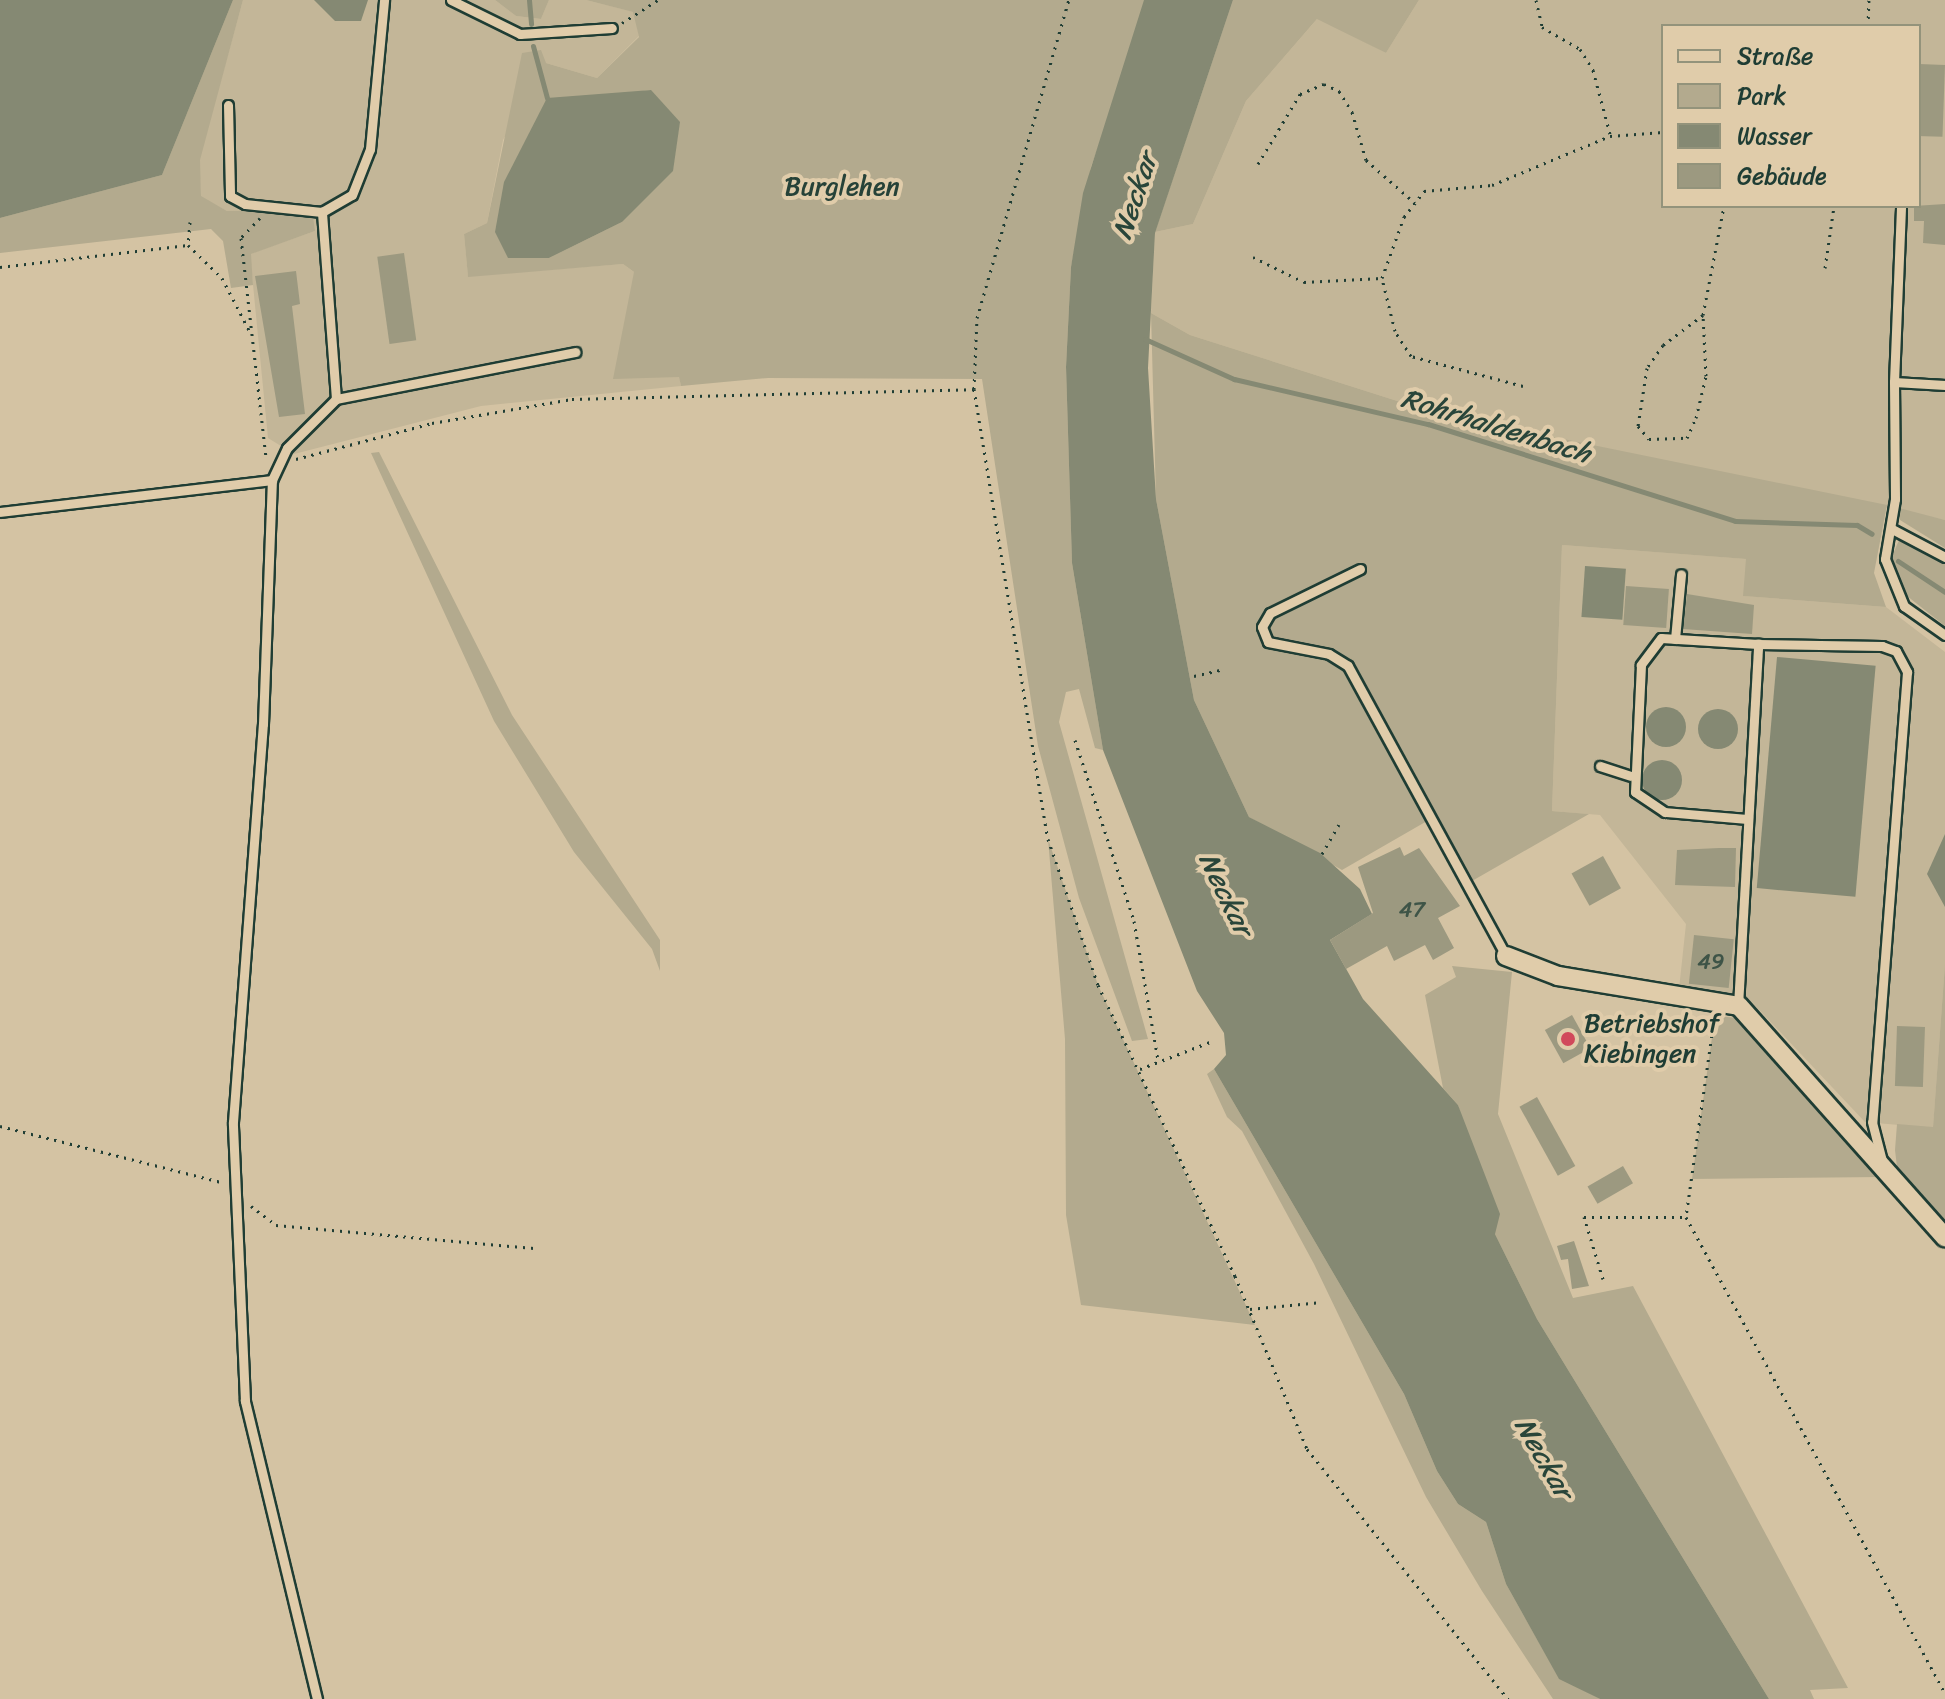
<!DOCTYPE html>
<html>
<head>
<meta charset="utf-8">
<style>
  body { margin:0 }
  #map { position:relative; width:1945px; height:1699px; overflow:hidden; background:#d4c3a3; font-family:Sriracha,sans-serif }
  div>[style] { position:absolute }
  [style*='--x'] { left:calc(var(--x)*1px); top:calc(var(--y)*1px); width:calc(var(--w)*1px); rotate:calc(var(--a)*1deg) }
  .built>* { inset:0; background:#c3b698 }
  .green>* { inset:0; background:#b3aa8e }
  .water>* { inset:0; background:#858973; transform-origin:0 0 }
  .round { border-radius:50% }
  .stream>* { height:5px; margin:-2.5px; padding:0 2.5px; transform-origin:2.5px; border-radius:2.5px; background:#858973 }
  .building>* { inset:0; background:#9c9980; transform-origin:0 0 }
  .path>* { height:3px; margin-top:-1.5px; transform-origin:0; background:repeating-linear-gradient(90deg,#1f3d34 0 2px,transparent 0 8px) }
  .roads { filter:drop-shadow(2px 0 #1f3d34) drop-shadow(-2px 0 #1f3d34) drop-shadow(0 2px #1f3d34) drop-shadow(0 -2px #1f3d34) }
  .lane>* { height:9px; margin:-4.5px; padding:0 4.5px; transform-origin:4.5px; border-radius:4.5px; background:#e0ccaa }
  .street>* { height:18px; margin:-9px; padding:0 9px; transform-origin:9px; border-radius:9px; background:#e0ccaa }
  .dots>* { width:22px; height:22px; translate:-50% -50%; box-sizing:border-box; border:4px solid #e0ccaa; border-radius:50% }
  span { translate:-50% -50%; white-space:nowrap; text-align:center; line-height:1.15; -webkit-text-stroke:8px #e0ccaa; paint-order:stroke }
  .number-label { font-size:22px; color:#3e5447 }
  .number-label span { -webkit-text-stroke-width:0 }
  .park-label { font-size:26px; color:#264238 }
  .poi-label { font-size:26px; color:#1f3d34 }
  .left { translate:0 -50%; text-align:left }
  .water-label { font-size:28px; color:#29453a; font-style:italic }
  .legend { position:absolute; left:1661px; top:24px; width:260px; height:184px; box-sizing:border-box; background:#e0ccaa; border:2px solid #93937b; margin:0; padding:10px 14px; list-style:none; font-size:24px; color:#1f3d34 }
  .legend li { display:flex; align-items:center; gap:16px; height:40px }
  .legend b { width:40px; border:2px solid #93937b }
</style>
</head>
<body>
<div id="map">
  <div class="built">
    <i style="clip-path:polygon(243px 0,495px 0,516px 16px,541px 19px,549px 0,586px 0,634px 12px,639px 36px,597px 78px,546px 63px,503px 140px,487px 223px,464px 234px,468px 276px,623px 264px,646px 281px,668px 316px,681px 386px,481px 406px,294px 454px,268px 438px,250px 254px,315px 231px,290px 210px,227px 211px,201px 197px,199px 160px)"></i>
    <i style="clip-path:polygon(evenodd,1419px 0,1945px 0,1945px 520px,1435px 413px,1190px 335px,1151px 313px,1155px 232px,1193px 224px,1246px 101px,1318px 18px,1386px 53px,1419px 0,1663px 26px,1919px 26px,1919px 206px,1663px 206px,1663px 26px)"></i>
    <i style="clip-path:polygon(1562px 545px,1747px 559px,1744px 596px,1886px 607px,1945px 652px,1945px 964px,1933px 1128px,1865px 1122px,1747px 997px,1679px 989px,1686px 924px,1600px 815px,1552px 811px)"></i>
  </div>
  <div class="green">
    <i style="clip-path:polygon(233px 0,243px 0,200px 160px,201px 196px,227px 211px,290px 210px,313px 217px,315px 231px,251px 254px,253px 285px,231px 288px,223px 241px,211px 229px,0 253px,0 218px,162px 175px)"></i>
    <i style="clip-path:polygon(495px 0,549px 0,541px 19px,516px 16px)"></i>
    <i style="clip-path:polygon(evenodd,586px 0,1150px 0,1091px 167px,1071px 267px,1066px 367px,1072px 563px,1103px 750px,1095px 748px,1079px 689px,1066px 692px,1059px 722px,1148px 1039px,1132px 1041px,1079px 898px,1038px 746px,982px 379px,768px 378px,681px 386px,679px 377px,613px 379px,634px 272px,623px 264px,468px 277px,464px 234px,487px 223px,522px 53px,541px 50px,546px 63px,597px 78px,639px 37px,633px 12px,586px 0,650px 90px,622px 222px,549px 258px,508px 258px,601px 97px,650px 90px)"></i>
    <i style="clip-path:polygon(1233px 0,1419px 0,1386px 53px,1317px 19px,1246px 101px,1193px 224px,1155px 232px)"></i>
    <i style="clip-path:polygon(1151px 313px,1190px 335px,1435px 413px,1887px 505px,1874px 573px,1886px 607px,1743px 596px,1746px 559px,1562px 545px,1552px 811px,1589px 814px,1472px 881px,1434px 817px,1342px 870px,1249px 817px,1194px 700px,1156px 499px)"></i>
    <i style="clip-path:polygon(379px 452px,512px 715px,660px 940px,660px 971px,652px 949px,574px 852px,494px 721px,371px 453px)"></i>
    <i style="clip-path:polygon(1899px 508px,1945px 520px,1945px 548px,1900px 520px)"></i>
    <i style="clip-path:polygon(1900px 538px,1945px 564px,1945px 626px,1902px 592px,1890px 561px)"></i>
    <i style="clip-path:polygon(1048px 839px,1098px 985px,1255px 1325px,1081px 1305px,1066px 1215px,1065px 1039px)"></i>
    <i style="clip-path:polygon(1945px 964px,1945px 1226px,1897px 1167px,1895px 1150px,1897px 1124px,1933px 1127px)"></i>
    <i style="clip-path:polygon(1452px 966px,1512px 972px,1498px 1114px,1573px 1298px,1633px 1286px,1848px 1688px,1810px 1690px,1814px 1699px,1769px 1699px,1537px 1319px,1495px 1234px,1458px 1105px,1443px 1088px,1425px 995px,1456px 977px)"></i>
    <i style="clip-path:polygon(1715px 1016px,1739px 1018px,1882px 1177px,1692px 1179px)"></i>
    <i style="clip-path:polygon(1214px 1069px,1404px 1394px,1437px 1471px,1458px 1504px,1486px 1522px,1506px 1584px,1559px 1678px,1600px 1699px,1553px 1699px,1482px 1591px,1426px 1497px,1314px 1264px,1242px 1131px,1227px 1117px,1207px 1074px)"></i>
  </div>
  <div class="water">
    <i style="clip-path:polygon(0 0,233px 0,162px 175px,0 218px)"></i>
    <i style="clip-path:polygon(314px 0,368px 0,361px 21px,335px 21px)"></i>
    <i style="clip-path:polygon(1144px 0,1233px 0,1155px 233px,1148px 368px,1156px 499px,1194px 700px,1249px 817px,1320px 853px,1360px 889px,1372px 914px,1330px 940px,1363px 999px,1458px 1105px,1500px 1214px,1495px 1234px,1537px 1319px,1769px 1699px,1600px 1699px,1559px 1679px,1506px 1584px,1486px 1522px,1458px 1504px,1437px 1471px,1404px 1394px,1214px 1069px,1226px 1055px,1224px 1033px,1197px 991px,1103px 750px,1072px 563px,1066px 367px,1071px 267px,1083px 193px)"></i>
    <i style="clip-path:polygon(651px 90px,680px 122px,673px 171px,622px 222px,549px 258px,508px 258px,495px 232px,504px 182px,547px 98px)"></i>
    <i style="left:1585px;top:566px;width:41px;height:51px;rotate:4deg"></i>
    <i style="left:1777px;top:657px;width:99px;height:232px;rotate:5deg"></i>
    <i class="round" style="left:1646px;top:707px;width:40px;height:40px"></i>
    <i class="round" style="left:1698px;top:709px;width:40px;height:40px"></i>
    <i class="round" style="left:1642px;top:760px;width:40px;height:40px"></i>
    <i style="clip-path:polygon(1945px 834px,1945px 907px,1927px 874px)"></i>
  </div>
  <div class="stream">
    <i style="--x:529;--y:0;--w:24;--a:85"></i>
    <i style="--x:533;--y:46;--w:54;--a:74.9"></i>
    <i style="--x:1145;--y:339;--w:98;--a:24.2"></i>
    <i style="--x:1234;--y:379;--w:199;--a:13.1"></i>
    <i style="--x:1428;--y:424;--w:322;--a:17.5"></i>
    <i style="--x:1735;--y:521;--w:122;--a:1.9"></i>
    <i style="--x:1857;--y:525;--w:17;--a:31"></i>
    <i style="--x:1898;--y:561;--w:56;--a:33.4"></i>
  </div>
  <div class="building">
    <i style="left:1919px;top:64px;width:26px;height:72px;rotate:2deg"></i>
    <i style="clip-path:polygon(1945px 204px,1945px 245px,1923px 243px,1924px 221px,1914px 221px,1914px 206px)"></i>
    <i style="left:404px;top:253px;width:88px;height:27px;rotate:82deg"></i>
    <i style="clip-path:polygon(296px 271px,300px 304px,292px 306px,305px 414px,279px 417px,255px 276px)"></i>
    <i style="left:1626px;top:586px;width:43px;height:39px;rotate:4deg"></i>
    <i style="clip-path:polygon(1687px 594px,1754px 605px,1752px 634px,1683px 629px)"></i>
    <i style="clip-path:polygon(1400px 847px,1404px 856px,1419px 848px,1460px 906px,1438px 918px,1454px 948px,1433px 960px,1425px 945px,1394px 961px,1387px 946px,1346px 969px,1330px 940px,1373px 913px,1358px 867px)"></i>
    <i style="clip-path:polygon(1719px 848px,1736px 848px,1735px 887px,1675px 885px,1677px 850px)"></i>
    <i style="left:1603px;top:856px;width:37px;height:36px;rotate:61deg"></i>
    <i style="left:1694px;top:935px;width:40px;height:49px;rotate:6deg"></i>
    <i style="left:1572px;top:1015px;width:38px;height:31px;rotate:61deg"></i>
    <i style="left:1897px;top:1026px;width:28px;height:60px;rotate:2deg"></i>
    <i style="left:1537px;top:1097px;width:79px;height:20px;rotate:61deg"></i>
    <i style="left:1623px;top:1166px;width:20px;height:41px;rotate:60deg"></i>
    <i style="clip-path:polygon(1574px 1241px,1589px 1286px,1572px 1289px,1568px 1259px,1561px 1260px,1557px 1246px)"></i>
  </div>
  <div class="path">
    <i style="--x:1536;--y:0;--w:28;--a:77"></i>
    <i style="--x:1542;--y:27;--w:44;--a:30.1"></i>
    <i style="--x:1580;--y:49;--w:25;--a:58"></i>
    <i style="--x:1593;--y:70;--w:66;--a:75.1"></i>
    <i style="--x:622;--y:23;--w:43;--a:-32.6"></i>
    <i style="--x:1868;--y:26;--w:26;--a:-88"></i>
    <i style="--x:1258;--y:164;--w:82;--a:-59"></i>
    <i style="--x:1300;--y:94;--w:26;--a:-23"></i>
    <i style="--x:1324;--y:84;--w:17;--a:25"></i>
    <i style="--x:1339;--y:91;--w:25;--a:58"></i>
    <i style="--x:1352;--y:112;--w:50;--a:73.7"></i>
    <i style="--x:1366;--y:160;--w:65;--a:41.3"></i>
    <i style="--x:260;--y:218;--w:28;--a:134"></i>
    <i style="--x:241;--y:238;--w:219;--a:83.5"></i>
    <i style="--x:190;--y:222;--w:23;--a:95"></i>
    <i style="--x:188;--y:245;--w:47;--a:44.1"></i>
    <i style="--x:222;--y:278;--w:61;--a:62.6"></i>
    <i style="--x:1253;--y:257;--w:57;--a:26.1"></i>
    <i style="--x:1304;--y:282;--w:78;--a:-2.9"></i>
    <i style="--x:0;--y:267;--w:189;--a:-6.7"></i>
    <i style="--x:1825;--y:268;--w:63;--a:-81.7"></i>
    <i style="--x:1703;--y:315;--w:50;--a:143.1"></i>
    <i style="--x:1663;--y:345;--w:28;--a:125"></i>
    <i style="--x:1647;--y:368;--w:59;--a:98.8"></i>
    <i style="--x:1638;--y:426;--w:17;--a:50"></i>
    <i style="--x:1649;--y:439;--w:38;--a:-2"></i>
    <i style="--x:1687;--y:438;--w:22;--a:-66"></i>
    <i style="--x:1696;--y:418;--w:43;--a:-76.6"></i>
    <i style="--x:1706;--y:376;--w:61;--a:-92.8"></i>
    <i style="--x:1703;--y:315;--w:111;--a:-79.1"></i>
    <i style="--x:1523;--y:386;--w:116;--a:-165"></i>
    <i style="--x:1411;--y:356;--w:30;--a:-123"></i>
    <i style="--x:1395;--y:331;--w:55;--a:-103.8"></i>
    <i style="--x:1382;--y:278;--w:65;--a:-70.2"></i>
    <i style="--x:1404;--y:217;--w:33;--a:-52"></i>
    <i style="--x:1424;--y:191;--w:68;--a:-5"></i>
    <i style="--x:1492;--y:185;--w:128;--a:-22.6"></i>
    <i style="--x:1610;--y:136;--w:53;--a:-4.3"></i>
    <i style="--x:974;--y:389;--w:71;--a:-87.6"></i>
    <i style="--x:977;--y:318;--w:331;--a:-73.9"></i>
    <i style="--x:296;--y:459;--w:141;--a:-14.8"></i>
    <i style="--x:432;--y:423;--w:142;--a:-9.7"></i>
    <i style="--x:572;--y:399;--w:402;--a:-1.4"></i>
    <i style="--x:974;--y:389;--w:456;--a:80.7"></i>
    <i style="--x:1048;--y:839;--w:154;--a:71.1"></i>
    <i style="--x:1098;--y:985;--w:322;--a:64.8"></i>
    <i style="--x:1235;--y:1276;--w:187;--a:67.4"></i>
    <i style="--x:1307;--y:1449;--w:321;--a:51.2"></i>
    <i style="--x:1194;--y:676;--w:31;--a:-13"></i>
    <i style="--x:1075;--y:740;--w:190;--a:71.9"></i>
    <i style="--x:1134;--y:921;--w:141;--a:80.2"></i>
    <i style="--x:1322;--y:854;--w:34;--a:-60"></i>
    <i style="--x:1714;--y:1020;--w:199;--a:98.1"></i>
    <i style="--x:1686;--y:1217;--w:542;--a:61.45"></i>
    <i style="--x:1140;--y:1069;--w:75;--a:-21.1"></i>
    <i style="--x:0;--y:1126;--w:228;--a:14.2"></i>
    <i style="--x:251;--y:1206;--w:31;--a:37"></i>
    <i style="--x:276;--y:1225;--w:259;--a:5.1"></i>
    <i style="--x:1603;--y:1279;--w:65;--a:-107"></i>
    <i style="--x:1584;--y:1217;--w:102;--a:0"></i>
    <i style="--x:1250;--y:1309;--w:72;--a:-5.6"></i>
  </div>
  <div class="roads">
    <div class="lane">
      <i style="--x:451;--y:0;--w:77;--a:26.2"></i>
      <i style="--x:520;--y:34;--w:92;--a:-3.7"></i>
      <i style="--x:228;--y:105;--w:91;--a:88.7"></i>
      <i style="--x:230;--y:196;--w:17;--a:28"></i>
      <i style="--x:245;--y:204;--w:77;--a:5.9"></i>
      <i style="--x:1894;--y:382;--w:176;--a:-87.7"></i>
      <i style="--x:1945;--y:385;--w:51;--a:-176.6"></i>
      <i style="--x:1894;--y:382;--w:117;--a:89.5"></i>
      <i style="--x:1895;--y:499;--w:61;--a:99.5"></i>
      <i style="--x:1885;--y:559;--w:51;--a:68"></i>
      <i style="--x:1904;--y:606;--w:50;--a:35.3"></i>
      <i style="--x:336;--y:399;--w:244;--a:-11.1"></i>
      <i style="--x:0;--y:512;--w:274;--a:-6.7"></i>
      <i style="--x:1892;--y:529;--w:60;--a:27.8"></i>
      <i style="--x:1360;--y:569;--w:100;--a:153.9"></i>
      <i style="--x:1270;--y:613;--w:16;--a:120"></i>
      <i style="--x:1262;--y:627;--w:16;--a:68"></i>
      <i style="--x:1268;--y:642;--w:62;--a:11.1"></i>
      <i style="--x:1329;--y:654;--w:22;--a:32"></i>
      <i style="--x:1348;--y:666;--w:330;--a:61.4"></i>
      <i style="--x:1675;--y:639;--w:65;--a:-84.7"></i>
      <i style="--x:1758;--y:644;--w:124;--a:0.9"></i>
      <i style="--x:1882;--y:646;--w:15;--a:20"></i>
      <i style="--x:1896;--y:651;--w:24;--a:62"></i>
      <i style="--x:1907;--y:672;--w:451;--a:94.4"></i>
      <i style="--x:1872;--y:1122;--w:40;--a:75.6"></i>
      <i style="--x:1600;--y:766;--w:32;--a:18"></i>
      <i style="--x:1738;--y:1006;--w:363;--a:-86.8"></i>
      <i style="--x:1758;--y:644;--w:97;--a:-176.5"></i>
      <i style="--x:1661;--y:638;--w:34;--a:127"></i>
      <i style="--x:1641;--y:665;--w:127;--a:92.7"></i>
      <i style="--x:1635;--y:792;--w:36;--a:34"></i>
      <i style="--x:1665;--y:812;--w:81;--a:4.9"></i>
      <i style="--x:317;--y:1699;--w:307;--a:-103.6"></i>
      <i style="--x:245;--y:1401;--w:279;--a:-92.5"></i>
      <i style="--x:233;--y:1122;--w:399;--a:-85.7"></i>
      <i style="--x:263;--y:724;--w:244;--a:-87.9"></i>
      <i style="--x:272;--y:480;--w:35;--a:-65"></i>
      <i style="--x:287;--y:448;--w:69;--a:-45"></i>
      <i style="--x:336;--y:399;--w:188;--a:-94.3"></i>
      <i style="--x:322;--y:212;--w:34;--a:-30"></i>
      <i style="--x:352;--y:195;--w:49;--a:-68.6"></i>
      <i style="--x:370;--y:149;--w:150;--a:-84.6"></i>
    </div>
    <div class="street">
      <i style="--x:1506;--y:956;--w:56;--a:21"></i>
      <i style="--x:1558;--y:976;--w:183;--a:9.4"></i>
      <i style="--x:1739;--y:1006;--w:310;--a:48.3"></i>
    </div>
  </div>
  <div class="dots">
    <i style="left:1568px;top:1039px;background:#d1495b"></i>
  </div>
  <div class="number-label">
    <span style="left:1412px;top:910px">47</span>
    <span style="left:1711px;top:962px">49</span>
  </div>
  <div class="park-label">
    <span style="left:842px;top:187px">Burglehen</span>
  </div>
  <div class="poi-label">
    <span class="left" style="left:1584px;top:1039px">Betriebshof<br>Kiebingen</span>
  </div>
  <div class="water-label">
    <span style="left:1135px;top:196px;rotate:-72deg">Neckar</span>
    <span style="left:1496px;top:426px;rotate:17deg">Rohrhaldenbach</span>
    <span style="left:1226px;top:894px;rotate:64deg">Neckar</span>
    <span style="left:1544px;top:1458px;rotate:60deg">Neckar</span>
  </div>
  <ul class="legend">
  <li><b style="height:10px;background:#e0ccaa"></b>Straße</li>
  <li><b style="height:22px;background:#b3aa8e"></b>Park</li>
  <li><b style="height:22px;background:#858973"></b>Wasser</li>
  <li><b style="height:22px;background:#9c9980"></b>Gebäude</li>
  </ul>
</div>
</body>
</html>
